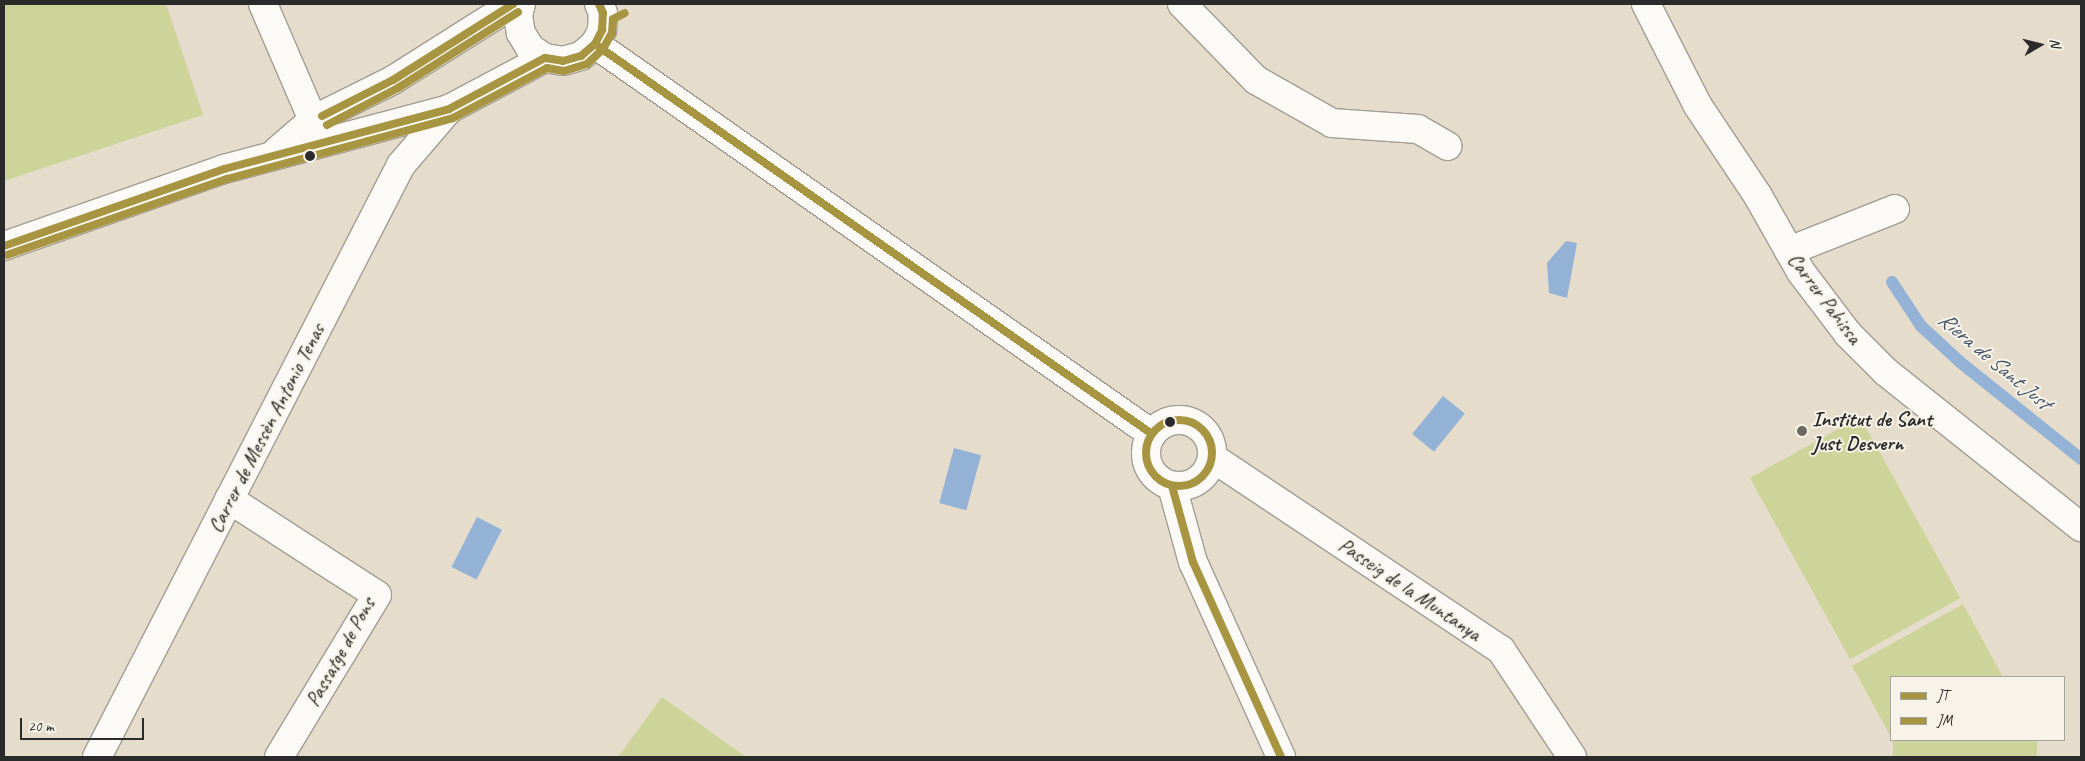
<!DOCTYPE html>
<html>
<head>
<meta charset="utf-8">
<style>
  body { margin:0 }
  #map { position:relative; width:2085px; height:761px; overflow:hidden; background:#e6dccc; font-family:Caveat,sans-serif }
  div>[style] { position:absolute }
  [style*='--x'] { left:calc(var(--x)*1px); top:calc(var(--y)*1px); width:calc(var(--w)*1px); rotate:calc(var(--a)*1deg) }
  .green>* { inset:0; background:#cdd499; transform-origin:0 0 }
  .water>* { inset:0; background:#93b2d5; transform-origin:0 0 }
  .stream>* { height:12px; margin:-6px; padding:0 6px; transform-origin:6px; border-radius:6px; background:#93b2d5 }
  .roads { filter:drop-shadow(1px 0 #a29d93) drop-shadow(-1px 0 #a29d93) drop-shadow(0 1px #a29d93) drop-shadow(0 -1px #a29d93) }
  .street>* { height:28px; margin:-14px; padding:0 14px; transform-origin:14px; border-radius:14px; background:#fbfaf7 }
  .street>.ring { margin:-14px; padding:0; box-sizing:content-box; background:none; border:28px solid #fbfaf7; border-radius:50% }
  .bus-1>* { height:8px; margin:-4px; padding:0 4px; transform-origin:4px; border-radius:4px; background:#a79541 }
  .bus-1>.ring { margin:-4px; padding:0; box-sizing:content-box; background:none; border:8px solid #a79541; border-radius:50% }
  .bus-2>* { height:8px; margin:-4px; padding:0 4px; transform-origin:4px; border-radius:4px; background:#a79541 }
  .dots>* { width:14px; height:14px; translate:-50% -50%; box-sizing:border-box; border:2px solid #f7f3e8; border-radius:50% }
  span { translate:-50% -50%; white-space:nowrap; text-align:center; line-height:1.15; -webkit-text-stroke:4px #f7f3e8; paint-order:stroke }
  .street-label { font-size:21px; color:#2b2b2b }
  .poi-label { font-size:21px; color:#2b2b2b; font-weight:700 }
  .left { translate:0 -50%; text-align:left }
  .water-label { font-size:22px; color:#435468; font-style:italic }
  .frame { position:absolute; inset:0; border:5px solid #2b2b2b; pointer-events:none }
  .legend { position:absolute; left:1890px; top:676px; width:175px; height:65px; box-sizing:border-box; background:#f7f3e8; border:1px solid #a5a39c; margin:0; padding:6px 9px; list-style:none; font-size:15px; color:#2b2b2b }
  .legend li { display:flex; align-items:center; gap:10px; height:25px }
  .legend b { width:25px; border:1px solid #a5a39c }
  .north { position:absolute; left:2015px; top:20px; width:50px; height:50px; -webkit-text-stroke:4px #f7f3e8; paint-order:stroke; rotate:82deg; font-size:14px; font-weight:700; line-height:20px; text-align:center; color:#2b2b2b }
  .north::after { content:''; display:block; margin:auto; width:18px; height:22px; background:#2b2b2b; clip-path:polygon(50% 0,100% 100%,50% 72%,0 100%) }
  .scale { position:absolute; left:20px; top:718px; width:124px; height:22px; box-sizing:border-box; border:2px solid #2b2b2b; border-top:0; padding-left:6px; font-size:15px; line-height:18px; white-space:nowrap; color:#2b2b2b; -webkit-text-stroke:4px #f7f3e8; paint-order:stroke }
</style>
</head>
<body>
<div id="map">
  <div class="green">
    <i style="clip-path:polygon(4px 4px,166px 4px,203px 115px,4px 181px)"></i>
    <i style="left:1860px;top:417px;width:207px;height:126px;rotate:61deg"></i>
    <i style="clip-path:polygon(1963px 604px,2003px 677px,1891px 677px,1891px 737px,1852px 666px)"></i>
    <i style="clip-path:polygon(662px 697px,746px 757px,618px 757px)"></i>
    <i style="left:1893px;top:740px;width:144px;height:19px"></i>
  </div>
  <div class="water">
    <i style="clip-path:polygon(1566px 241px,1577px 243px,1567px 298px,1549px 293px,1547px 263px)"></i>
    <i style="left:1443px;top:396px;width:28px;height:49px;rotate:39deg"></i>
    <i style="left:954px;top:448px;width:28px;height:57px;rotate:15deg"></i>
    <i style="left:477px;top:517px;width:28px;height:56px;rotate:27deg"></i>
  </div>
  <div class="stream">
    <i style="--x:1892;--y:282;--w:53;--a:56.6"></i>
    <i style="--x:1921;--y:326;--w:53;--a:42.7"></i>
    <i style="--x:1960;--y:362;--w:155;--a:38.7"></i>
  </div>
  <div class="roads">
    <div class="street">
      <i style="--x:263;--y:4;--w:126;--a:66.7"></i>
      <i style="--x:521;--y:4;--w:11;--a:105"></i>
      <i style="--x:518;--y:15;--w:18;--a:81"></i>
      <i style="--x:521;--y:33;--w:17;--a:59"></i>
      <i style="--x:530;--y:48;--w:18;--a:34"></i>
      <i style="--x:545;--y:58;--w:18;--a:9"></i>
      <i style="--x:563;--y:61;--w:19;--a:-16"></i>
      <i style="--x:581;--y:56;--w:18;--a:-41"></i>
      <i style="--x:595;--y:44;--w:16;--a:-63"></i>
      <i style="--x:602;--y:30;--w:17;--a:-87"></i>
      <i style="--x:603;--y:13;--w:10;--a:-114"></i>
      <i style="--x:1182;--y:4;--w:106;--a:45.8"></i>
      <i style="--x:1256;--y:80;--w:87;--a:29.5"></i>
      <i style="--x:1332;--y:123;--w:86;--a:4"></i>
      <i style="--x:1418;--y:129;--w:34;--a:30"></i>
      <i style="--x:1646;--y:4;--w:114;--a:63"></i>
      <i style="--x:1698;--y:106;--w:108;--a:56.3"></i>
      <i style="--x:1758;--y:196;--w:87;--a:60.5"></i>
      <i style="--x:1801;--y:272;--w:78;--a:52.8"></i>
      <i style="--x:1848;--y:334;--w:54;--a:45"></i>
      <i style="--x:1886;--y:372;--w:249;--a:38.5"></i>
      <i style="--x:595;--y:44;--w:680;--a:35"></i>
      <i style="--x:277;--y:151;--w:48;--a:-40.7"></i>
      <i style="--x:313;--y:120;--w:89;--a:-26.6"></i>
      <i style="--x:393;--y:80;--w:142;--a:-32.3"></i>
      <i style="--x:4;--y:246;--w:233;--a:-19.3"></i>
      <i style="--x:224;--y:169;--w:233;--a:-14.9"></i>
      <i style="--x:449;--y:109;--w:109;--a:-28"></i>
      <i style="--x:1789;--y:251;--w:114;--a:-21.6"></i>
      <i class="ring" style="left:1146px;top:420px;width:38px;height:38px"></i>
      <i style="--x:1213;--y:458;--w:346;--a:33.7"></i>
      <i style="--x:1501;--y:650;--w:128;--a:56.4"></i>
      <i style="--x:1172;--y:486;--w:79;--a:74.6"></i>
      <i style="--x:1193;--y:562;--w:214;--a:65.7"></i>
      <i style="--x:229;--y:499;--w:176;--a:33"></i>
      <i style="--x:377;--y:595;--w:189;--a:121.2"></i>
      <i style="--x:97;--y:757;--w:665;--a:-62.82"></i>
      <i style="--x:401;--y:165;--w:74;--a:-49.4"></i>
    </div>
  </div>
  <div class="bus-1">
    <i style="--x:595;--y:44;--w:680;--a:35"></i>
    <i style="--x:322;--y:116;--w:80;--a:-26.9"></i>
    <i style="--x:393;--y:80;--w:142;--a:-32.3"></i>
    <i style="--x:4;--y:246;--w:233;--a:-19.3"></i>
    <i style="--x:224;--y:169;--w:233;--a:-14.9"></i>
    <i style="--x:449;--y:109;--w:109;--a:-28"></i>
    <i style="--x:545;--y:58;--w:18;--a:9"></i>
    <i style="--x:563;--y:61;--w:19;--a:-16"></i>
    <i style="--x:581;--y:56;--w:18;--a:-41"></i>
    <i style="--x:595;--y:44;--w:16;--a:-63"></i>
    <i style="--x:602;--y:30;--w:17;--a:-87"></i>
    <i style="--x:603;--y:13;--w:10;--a:-114"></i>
    <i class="ring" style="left:1146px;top:420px;width:58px;height:58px"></i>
    <i style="--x:1172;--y:486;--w:79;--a:74.6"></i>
    <i style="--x:1193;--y:562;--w:214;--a:65.7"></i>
  </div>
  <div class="bus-2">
    <i style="--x:327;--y:125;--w:80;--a:-27.5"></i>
    <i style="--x:398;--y:88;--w:142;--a:-32.3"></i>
    <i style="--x:7;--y:255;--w:233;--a:-19.1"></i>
    <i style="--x:227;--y:179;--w:234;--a:-15.1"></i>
    <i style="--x:453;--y:118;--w:106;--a:-28"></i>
    <i style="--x:547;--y:68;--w:17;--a:10"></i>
    <i style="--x:564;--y:71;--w:24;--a:-17"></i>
    <i style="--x:587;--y:64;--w:22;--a:-43"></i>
    <i style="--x:603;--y:49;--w:18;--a:-61"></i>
    <i style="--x:612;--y:33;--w:14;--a:-86"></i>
    <i style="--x:613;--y:19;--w:13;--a:-27"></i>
  </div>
  <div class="dots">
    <i style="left:310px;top:156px;background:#2b2b2b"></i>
    <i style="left:1170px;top:422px;background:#2b2b2b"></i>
    <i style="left:1802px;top:431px;background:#6c6963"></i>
  </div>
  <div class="street-label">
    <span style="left:1825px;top:298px;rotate:53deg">Carrer Pahissa</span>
    <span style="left:266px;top:428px;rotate:-63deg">Carrer de Messèn Antonio Tenas</span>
    <span style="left:1410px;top:589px;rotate:34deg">Passeig de la Muntanya</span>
    <span style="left:340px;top:652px;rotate:-61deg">Passatge de Pons</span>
  </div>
  <div class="poi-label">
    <span class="left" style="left:1812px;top:431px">Institut de Sant<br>Just Desvern</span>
  </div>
  <div class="water-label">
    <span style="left:1994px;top:361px;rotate:40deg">Riera de Sant Just</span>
  </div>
  <div class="frame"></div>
  <ul class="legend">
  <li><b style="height:6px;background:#a79541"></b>JT</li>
  <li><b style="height:6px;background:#a79541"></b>JM</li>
  </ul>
  <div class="north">N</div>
  <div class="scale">20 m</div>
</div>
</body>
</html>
